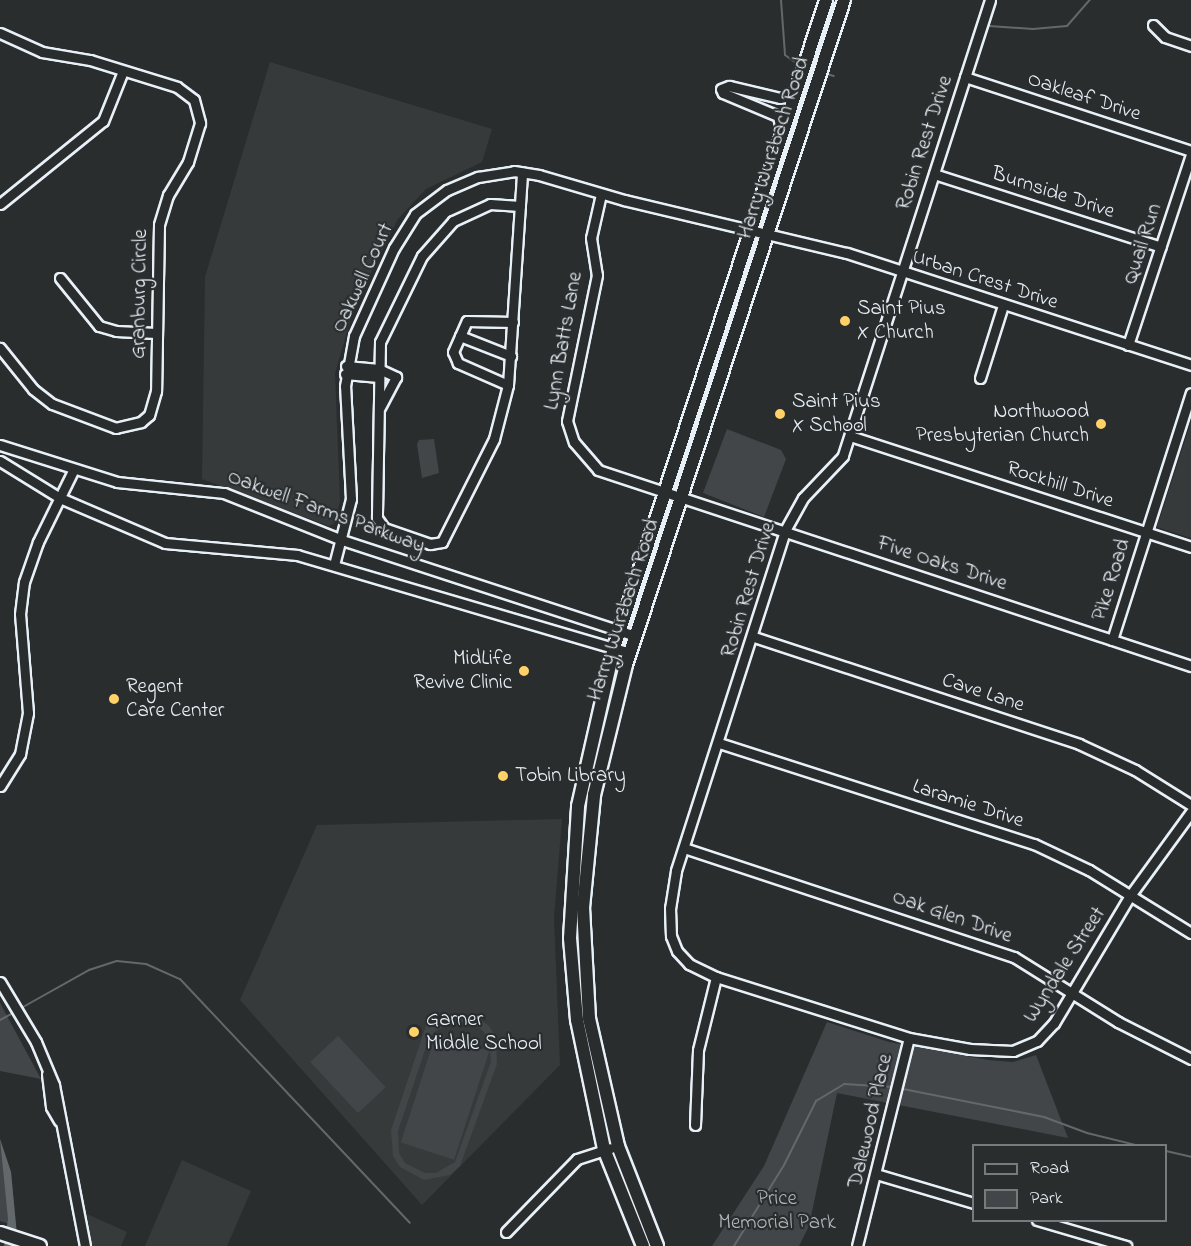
<!DOCTYPE html>
<html>
<head>
<meta charset="utf-8">
<style>
  body { margin:0 }
  #map { position:relative; width:1191px; height:1246px; overflow:hidden; background:#2a2d2e; font-family:"Indie Flower",sans-serif }
  div>[style] { position:absolute }
  [style*='--x'] { left:calc(var(--x)*1px); top:calc(var(--y)*1px); width:calc(var(--w)*1px); rotate:calc(var(--a)*1deg) }
  .built>* { inset:0; background:#363a3b }
  .green>* { inset:0; background:#424648; transform-origin:0 0 }
  .water>* { inset:0; background:#63686b }
  .stream>* { height:2px; margin:-1px; padding:0 1px; transform-origin:1px; border-radius:1px; background:#63686b }
  .roads { filter:drop-shadow(2px 0 #e8f1f8) drop-shadow(-2px 0 #e8f1f8) drop-shadow(0 2px #e8f1f8) drop-shadow(0 -2px #e8f1f8) }
  .minor>* { height:9px; margin:-4.5px; padding:0 4.5px; transform-origin:4.5px; border-radius:4.5px; background:#2a2d2e }
  .major>* { height:12px; margin:-6px; padding:0 6px; transform-origin:6px; border-radius:6px; background:#2a2d2e }
  .dots>* { width:16px; height:16px; translate:-50% -50%; box-sizing:border-box; border:3px solid #2a2d2e; border-radius:50% }
  span { translate:-50% -50%; white-space:nowrap; text-align:center; line-height:1.15; -webkit-text-stroke:4.5px #2a2d2e; paint-order:stroke }
  .street-label { font-size:21px; color:#e8f1f8 }
  .poi-label { font-size:21px; color:#e8f1f8 }
  .left { translate:0 -50%; text-align:left }
  .right { translate:-100% -50%; text-align:right }
  .park-label { font-size:21px; color:#aeb5ba }
  .legend { position:absolute; left:972px; top:1144px; width:195px; height:78px; box-sizing:border-box; background:#2a2d2e; border:2px solid #767b7f; margin:0; padding:8px 10px; list-style:none; font-size:18px; color:#e8f1f8 }
  .legend li { display:flex; align-items:center; gap:12px; height:30px }
  .legend b { width:30px; border:2px solid #767b7f }
</style>
</head>
<body>
<div id="map">
  <div class="built">
    <i style="clip-path:polygon(270px 62px,492px 129px,482px 162px,426px 189px,398px 219px,355px 305px,335px 373px,340px 501px,335px 523px,329px 526px,202px 479px,205px 277px)"></i>
    <i style="clip-path:polygon(1191px 422px,1191px 538px,1157px 527px)"></i>
    <i style="clip-path:polygon(562px 819px,554px 918px,560px 1065px,422px 1205px,240px 1000px,317px 825px)"></i>
    <i style="clip-path:polygon(182px 1160px,251px 1191px,227px 1246px,145px 1246px)"></i>
    <i style="clip-path:polygon(87px 1214px,127px 1232px,121px 1246px,92px 1246px)"></i>
  </div>
  <div class="green">
    <i style="clip-path:polygon(727px 429px,781px 450px,786px 459px,764px 517px,703px 493px)"></i>
    <i style="clip-path:polygon(434px 439px,439px 473px,422px 478px,417px 444px,419px 440px)"></i>
    <i style="clip-path:polygon(0 1003px,41px 1079px,0 1071px)"></i>
    <i style="clip-path:polygon(evenodd,451px 1014px,478px 1018px,489px 1026px,496px 1037px,497px 1064px,460px 1166px,450px 1175px,424px 1180px,400px 1167px,393px 1156px,391px 1130px,427px 1023px,451px 1014px,453px 1021px,474px 1024px,483px 1031px,489px 1040px,491px 1062px,455px 1162px,436px 1173px,425px 1173px,405px 1163px,399px 1153px,398px 1131px,428px 1041px,434px 1032px,453px 1021px)"></i>
    <i style="clip-path:polygon(827px 1022px,889px 1042px,988px 1060px,1013px 1062px,1036px 1055px,1068px 1138px,837px 1093px,809px 1226px,799px 1246px,712px 1246px,764px 1166px)"></i>
    <i style="left:436px;top:1034px;width:56px;height:114px;rotate:18deg"></i>
    <i style="left:338px;top:1036px;width:70px;height:38px;rotate:47deg"></i>
    <i style="clip-path:polygon(0 1139px,11px 1172px,16px 1226px,0 1221px)"></i>
  </div>
  <div class="water">
    <i style="clip-path:polygon(0 1139px,11px 1172px,18px 1246px,4px 1246px,8px 1219px)"></i>
  </div>
  <div class="stream">
    <i style="--x:781;--y:0;--w:55;--a:85.8"></i>
    <i style="--x:785;--y:55;--w:17;--a:36"></i>
    <i style="--x:989;--y:26;--w:44;--a:3.9"></i>
    <i style="--x:1033;--y:29;--w:34;--a:-5"></i>
    <i style="--x:1067;--y:26;--w:35;--a:-49"></i>
    <i style="--x:827;--y:74;--w:7;--a:16"></i>
    <i style="--x:23;--y:1007;--w:76;--a:-29.3"></i>
    <i style="--x:89;--y:970;--w:29;--a:-18"></i>
    <i style="--x:117;--y:961;--w:29;--a:6"></i>
    <i style="--x:146;--y:964;--w:37;--a:24"></i>
    <i style="--x:180;--y:979;--w:335;--a:46.7"></i>
    <i style="--x:0;--y:1020;--w:15;--a:-28"></i>
    <i style="--x:898;--y:1088;--w:149;--a:11.2"></i>
    <i style="--x:1044;--y:1117;--w:46;--a:20.4"></i>
    <i style="--x:1087;--y:1133;--w:55;--a:13.8"></i>
    <i style="--x:1166;--y:1151;--w:26;--a:13"></i>
    <i style="--x:734;--y:1246;--w:95;--a:-58.3"></i>
    <i style="--x:784;--y:1165;--w:72;--a:-63.4"></i>
    <i style="--x:816;--y:1101;--w:33;--a:-31"></i>
    <i style="--x:844;--y:1084;--w:49;--a:3.5"></i>
  </div>
  <div class="roads">
    <div class="minor">
      <i style="--x:990;--y:0;--w:479;--a:107.9"></i>
      <i style="--x:843;--y:456;--w:58;--a:133.6"></i>
      <i style="--x:803;--y:498;--w:38;--a:119"></i>
      <i style="--x:785;--y:531;--w:357;--a:107.8"></i>
      <i style="--x:676;--y:871;--w:37;--a:99"></i>
      <i style="--x:670;--y:908;--w:28;--a:88"></i>
      <i style="--x:671;--y:936;--w:16;--a:68"></i>
      <i style="--x:677;--y:951;--w:18;--a:47"></i>
      <i style="--x:689;--y:964;--w:30;--a:26"></i>
      <i style="--x:716;--y:977;--w:202;--a:17.5"></i>
      <i style="--x:909;--y:1038;--w:62;--a:10.2"></i>
      <i style="--x:970;--y:1049;--w:43;--a:2.7"></i>
      <i style="--x:1013;--y:1051;--w:26;--a:-23"></i>
      <i style="--x:1037;--y:1041;--w:25;--a:-47"></i>
      <i style="--x:1054;--y:1023;--w:147;--a:-59.2"></i>
      <i style="--x:1129;--y:897;--w:105;--a:-53.9"></i>
      <i style="--x:1153;--y:25;--w:17;--a:45"></i>
      <i style="--x:1165;--y:37;--w:28;--a:19"></i>
      <i style="--x:0;--y:33;--w:46;--a:24.3"></i>
      <i style="--x:42;--y:52;--w:49;--a:9.5"></i>
      <i style="--x:90;--y:60;--w:91;--a:17.2"></i>
      <i style="--x:177;--y:87;--w:21;--a:37"></i>
      <i style="--x:194;--y:100;--w:24;--a:75"></i>
      <i style="--x:200;--y:123;--w:41;--a:107.1"></i>
      <i style="--x:188;--y:162;--w:39;--a:121"></i>
      <i style="--x:168;--y:195;--w:31;--a:107"></i>
      <i style="--x:159;--y:225;--w:166;--a:91"></i>
      <i style="--x:156;--y:391;--w:25;--a:106"></i>
      <i style="--x:149;--y:415;--w:11;--a:139"></i>
      <i style="--x:141;--y:422;--w:26;--a:167"></i>
      <i style="--x:116;--y:428;--w:68;--a:-159.4"></i>
      <i style="--x:52;--y:404;--w:24;--a:-142"></i>
      <i style="--x:33;--y:389;--w:53;--a:-128.8"></i>
      <i style="--x:965;--y:77;--w:238;--a:18.1"></i>
      <i style="--x:781;--y:131;--w:15;--a:-101"></i>
      <i style="--x:778;--y:116;--w:60;--a:-157.3"></i>
      <i style="--x:723;--y:93;--w:4;--a:-117"></i>
      <i style="--x:721;--y:89;--w:9;--a:-21"></i>
      <i style="--x:729;--y:86;--w:52;--a:13.2"></i>
      <i style="--x:780;--y:98;--w:10;--a:-11"></i>
      <i style="--x:790;--y:96;--w:11;--a:-49"></i>
      <i style="--x:934;--y:174;--w:238;--a:17.8"></i>
      <i style="--x:601;--y:194;--w:45;--a:102.8"></i>
      <i style="--x:591;--y:238;--w:37;--a:81"></i>
      <i style="--x:597;--y:275;--w:149;--a:101.6"></i>
      <i style="--x:567;--y:421;--w:22;--a:72"></i>
      <i style="--x:574;--y:442;--w:37;--a:49"></i>
      <i style="--x:598;--y:470;--w:625;--a:18.29"></i>
      <i style="--x:0;--y:204;--w:132;--a:-38.9"></i>
      <i style="--x:103;--y:121;--w:54;--a:-68.2"></i>
      <i style="--x:520;--y:206;--w:30;--a:-176"></i>
      <i style="--x:490;--y:204;--w:41;--a:155.3"></i>
      <i style="--x:453;--y:221;--w:47;--a:131.5"></i>
      <i style="--x:422;--y:256;--w:96;--a:116"></i>
      <i style="--x:380;--y:342;--w:176;--a:91"></i>
      <i style="--x:377;--y:518;--w:12;--a:55"></i>
      <i style="--x:384;--y:528;--w:49;--a:19.2"></i>
      <i style="--x:430;--y:544;--w:12;--a:-9"></i>
      <i style="--x:442;--y:542;--w:115;--a:-63.2"></i>
      <i style="--x:494;--y:439;--w:56;--a:-75.5"></i>
      <i style="--x:508;--y:385;--w:213;--a:-86.2"></i>
      <i style="--x:60;--y:278;--w:62;--a:50.9"></i>
      <i style="--x:99;--y:326;--w:18;--a:16"></i>
      <i style="--x:116;--y:331;--w:40;--a:2.9"></i>
      <i style="--x:460;--y:336;--w:55;--a:21.4"></i>
      <i style="--x:1128;--y:345;--w:201;--a:-71.7"></i>
      <i style="--x:346;--y:366;--w:33;--a:5"></i>
      <i style="--x:379;--y:369;--w:19;--a:25"></i>
      <i style="--x:396;--y:377;--w:34;--a:118"></i>
      <i style="--x:345;--y:374;--w:34;--a:5"></i>
      <i style="--x:980;--y:378;--w:77;--a:-72.5"></i>
      <i style="--x:508;--y:385;--w:55;--a:-156.3"></i>
      <i style="--x:458;--y:363;--w:12;--a:-114"></i>
      <i style="--x:453;--y:352;--w:34;--a:-66"></i>
      <i style="--x:467;--y:321;--w:46;--a:1.2"></i>
      <i style="--x:850;--y:436;--w:359;--a:18"></i>
      <i style="--x:0;--y:445;--w:123;--a:17.5"></i>
      <i style="--x:117;--y:482;--w:108;--a:5.9"></i>
      <i style="--x:224;--y:493;--w:127;--a:21.7"></i>
      <i style="--x:342;--y:540;--w:308;--a:18.1"></i>
      <i style="--x:0;--y:461;--w:70;--a:31.7"></i>
      <i style="--x:60;--y:498;--w:114;--a:23.2"></i>
      <i style="--x:165;--y:543;--w:133;--a:5.2"></i>
      <i style="--x:297;--y:555;--w:346;--a:16.4"></i>
      <i style="--x:334;--y:565;--w:68;--a:-75.6"></i>
      <i style="--x:351;--y:499;--w:113;--a:-93"></i>
      <i style="--x:345;--y:386;--w:51;--a:-79.8"></i>
      <i style="--x:354;--y:336;--w:97;--a:-65.6"></i>
      <i style="--x:394;--y:248;--w:40;--a:-58"></i>
      <i style="--x:415;--y:214;--w:40;--a:-37"></i>
      <i style="--x:447;--y:190;--w:34;--a:-23"></i>
      <i style="--x:478;--y:177;--w:36;--a:-9"></i>
      <i style="--x:514;--y:171;--w:25;--a:9"></i>
      <i style="--x:539;--y:175;--w:89;--a:16.4"></i>
      <i style="--x:624;--y:200;--w:229;--a:13.4"></i>
      <i style="--x:847;--y:253;--w:362;--a:18"></i>
      <i style="--x:754;--y:637;--w:342;--a:18.2"></i>
      <i style="--x:1079;--y:744;--w:62;--a:24.9"></i>
      <i style="--x:1135;--y:770;--w:66;--a:32"></i>
      <i style="--x:1112;--y:640;--w:259;--a:-72.3"></i>
      <i style="--x:719;--y:743;--w:331;--a:17.8"></i>
      <i style="--x:1034;--y:844;--w:61;--a:25.3"></i>
      <i style="--x:1089;--y:870;--w:120;--a:31.7"></i>
      <i style="--x:0;--y:786;--w:38;--a:-58"></i>
      <i style="--x:20;--y:754;--w:42;--a:-79"></i>
      <i style="--x:28;--y:713;--w:99;--a:-94.6"></i>
      <i style="--x:20;--y:614;--w:32;--a:-83"></i>
      <i style="--x:24;--y:582;--w:42;--a:-70.7"></i>
      <i style="--x:38;--y:542;--w:79;--a:-63.8"></i>
      <i style="--x:684;--y:848;--w:348;--a:18.3"></i>
      <i style="--x:1014;--y:957;--w:123;--a:32"></i>
      <i style="--x:1118;--y:1022;--w:82;--a:26.9"></i>
      <i style="--x:0;--y:982;--w:70;--a:59"></i>
      <i style="--x:36;--y:1042;--w:47;--a:67.3"></i>
      <i style="--x:54;--y:1085;--w:164;--a:79.1"></i>
      <i style="--x:47;--y:1074;--w:33;--a:83"></i>
      <i style="--x:51;--y:1107;--w:16;--a:60"></i>
      <i style="--x:695;--y:1125;--w:75;--a:-87.7"></i>
      <i style="--x:698;--y:1050;--w:75;--a:-76.1"></i>
      <i style="--x:876;--y:1174;--w:102;--a:16.5"></i>
      <i style="--x:1037;--y:1220;--w:93;--a:16.3"></i>
      <i style="--x:506;--y:1232;--w:102;--a:-45.8"></i>
      <i style="--x:577;--y:1159;--w:35;--a:-18"></i>
      <i style="--x:857;--y:1246;--w:214;--a:-76"></i>
    </div>
    <div class="major">
      <i style="--x:0;--y:1233;--w:42;--a:18"></i>
      <i style="--x:643;--y:1246;--w:105;--a:-111.9"></i>
      <i style="--x:604;--y:1149;--w:132;--a:-101.8"></i>
      <i style="--x:577;--y:1020;--w:82;--a:-94.9"></i>
      <i style="--x:570;--y:938;--w:132;--a:-86.5"></i>
      <i style="--x:578;--y:806;--w:162;--a:-77.2"></i>
      <i style="--x:614;--y:648;--w:682;--a:-71.88"></i>
      <i style="--x:657;--y:1246;--w:107;--a:-111.3"></i>
      <i style="--x:618;--y:1146;--w:131;--a:-102.8"></i>
      <i style="--x:589;--y:1018;--w:110;--a:-93.1"></i>
      <i style="--x:583;--y:908;--w:114;--a:-84.4"></i>
      <i style="--x:594;--y:795;--w:134;--a:-76.2"></i>
      <i style="--x:626;--y:665;--w:700;--a:-71.85"></i>
    </div>
  </div>
  <div class="dots">
    <i style="left:845px;top:321px;background:#ffd166"></i>
    <i style="left:780px;top:414px;background:#ffd166"></i>
    <i style="left:1101px;top:424px;background:#ffd166"></i>
    <i style="left:524px;top:671px;background:#ffd166"></i>
    <i style="left:114px;top:699px;background:#ffd166"></i>
    <i style="left:503px;top:776px;background:#ffd166"></i>
    <i style="left:414px;top:1032px;background:#ffd166"></i>
  </div>
  <div class="street-label">
    <span style="left:1084px;top:97px;rotate:18deg">Oakleaf Drive</span>
    <span style="left:925px;top:143px;rotate:-72deg">Robin Rest Drive</span>
    <span style="left:774px;top:148px;rotate:-72deg">Harry Wurzbach Road</span>
    <span style="left:1053px;top:193px;rotate:18deg">Burnside Drive</span>
    <span style="left:1143px;top:244px;rotate:-72deg">Quail Run</span>
    <span style="left:363px;top:278px;rotate:-65deg">Oakwell Court</span>
    <span style="left:985px;top:280px;rotate:18deg">Urban Crest Drive</span>
    <span style="left:140px;top:294px;rotate:-89deg">Granburg Circle</span>
    <span style="left:564px;top:341px;rotate:-80deg">Lynn Batts Lane</span>
    <span style="left:1060px;top:485px;rotate:18deg">Rockhill Drive</span>
    <span style="left:326px;top:512px;rotate:20deg">Oakwell Farms Parkway</span>
    <span style="left:942px;top:564px;rotate:18deg">Five Oaks Drive</span>
    <span style="left:1112px;top:580px;rotate:-73deg">Pike Road</span>
    <span style="left:749px;top:590px;rotate:-73deg">Robin Rest Drive</span>
    <span style="left:624px;top:610px;rotate:-72deg">Harry Wurzbach Road</span>
    <span style="left:983px;top:693px;rotate:18deg">Cave Lane</span>
    <span style="left:968px;top:804px;rotate:18deg">Laramie Drive</span>
    <span style="left:952px;top:917px;rotate:19deg">Oak Glen Drive</span>
    <span style="left:1065px;top:965px;rotate:-57deg">Wyndale Street</span>
    <span style="left:871px;top:1121px;rotate:-77deg">Dalewood Place</span>
  </div>
  <div class="poi-label">
    <span class="left" style="left:857px;top:321px">Saint Pius<br>X Church</span>
    <span class="left" style="left:792px;top:414px">Saint Pius<br>X School</span>
    <span class="right" style="left:1089px;top:424px">Northwood<br>Presbyterian Church</span>
    <span class="right" style="left:512px;top:671px">MidLife<br>Revive Clinic</span>
    <span class="left" style="left:126px;top:699px">Regent<br>Care Center</span>
    <span class="left" style="left:515px;top:776px">Tobin Library</span>
    <span class="left" style="left:426px;top:1032px">Garner<br>Middle School</span>
  </div>
  <div class="park-label">
    <span style="left:777px;top:1211px">Price<br>Memorial Park</span>
  </div>
  <ul class="legend">
  <li><b style="height:8px;background:#2a2d2e"></b>Road</li>
  <li><b style="height:16px;background:#424648"></b>Park</li>
  </ul>
</div>
</body>
</html>
